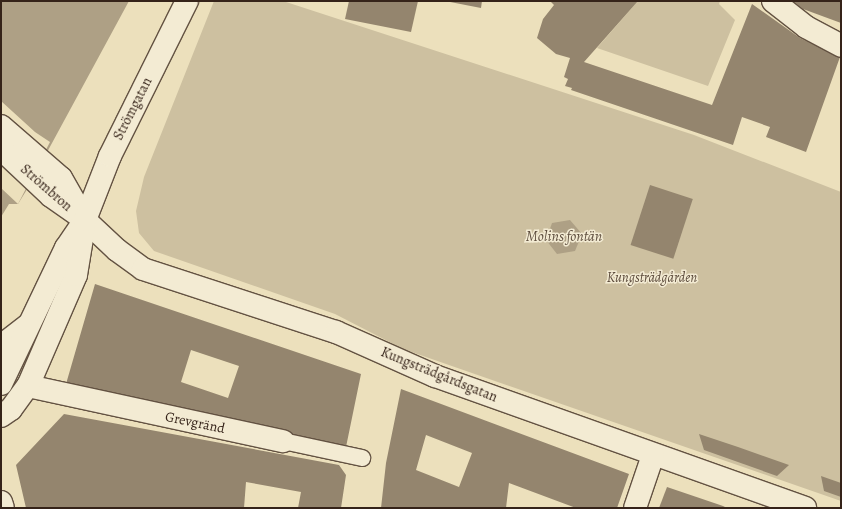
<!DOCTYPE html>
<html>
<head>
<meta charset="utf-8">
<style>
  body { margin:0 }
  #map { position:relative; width:842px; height:509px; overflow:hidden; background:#ece0bc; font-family:Alegreya,serif }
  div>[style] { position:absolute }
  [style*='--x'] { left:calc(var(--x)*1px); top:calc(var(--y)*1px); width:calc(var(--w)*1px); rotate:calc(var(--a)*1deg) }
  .green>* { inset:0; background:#cdc0a0 }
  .water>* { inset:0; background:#aea085 }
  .pier>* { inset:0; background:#ece0bc }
  .building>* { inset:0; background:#94856e; transform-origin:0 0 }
  .roads { filter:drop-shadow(1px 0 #635242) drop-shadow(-1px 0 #635242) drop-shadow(0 1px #635242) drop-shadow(0 -1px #635242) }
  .pedestrian>* { height:16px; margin:-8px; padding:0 8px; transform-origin:8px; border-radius:8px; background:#f3ebd3 }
  .minor>* { height:22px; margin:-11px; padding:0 11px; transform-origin:11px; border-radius:11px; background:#f3ebd3 }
  .tertiary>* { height:22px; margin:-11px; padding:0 11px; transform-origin:11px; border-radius:11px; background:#f3ebd3 }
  span { translate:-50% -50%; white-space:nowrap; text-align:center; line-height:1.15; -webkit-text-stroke:3px #f3ebd3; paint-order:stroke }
  .street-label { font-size:14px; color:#352319 }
  .park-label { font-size:14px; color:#5b4a3b; font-style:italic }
  .water-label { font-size:15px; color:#5f4f3f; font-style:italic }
  .frame { position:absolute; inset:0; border:2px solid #352319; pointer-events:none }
</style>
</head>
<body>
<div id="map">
  <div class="green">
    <i style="clip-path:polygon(214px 1px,283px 1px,694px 135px,841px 192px,841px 501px,403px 349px,335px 314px,154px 251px,139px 233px,136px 211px,144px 177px)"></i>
    <i style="clip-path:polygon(638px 1px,720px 1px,719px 4px,735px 20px,708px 86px,597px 48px)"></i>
  </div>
  <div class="water">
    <i style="clip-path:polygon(1px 1px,129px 1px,26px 191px,18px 204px,9px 204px,1px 217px)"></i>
    <i style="clip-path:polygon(570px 220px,582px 234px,575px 251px,557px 254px,546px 240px,552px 223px)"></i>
  </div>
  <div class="pier">
    <i style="clip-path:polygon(1px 101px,35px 132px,50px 142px,18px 204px,1px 188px)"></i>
  </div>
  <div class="building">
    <i style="clip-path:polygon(349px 1px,418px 1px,411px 32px,345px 19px)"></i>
    <i style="clip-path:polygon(445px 1px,482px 1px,481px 8px)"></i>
    <i style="clip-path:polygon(550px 1px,638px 1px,584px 62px,712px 105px,752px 4px,800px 38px,840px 57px,806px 152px,766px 137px,770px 127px,742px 117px,733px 145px,571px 90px,572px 88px,565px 86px,568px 79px,564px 77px,570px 58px,556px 54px,537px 38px,543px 19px,554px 5px)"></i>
    <i style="clip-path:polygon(793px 1px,841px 1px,841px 23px,803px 9px)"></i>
    <i style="left:650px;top:185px;width:45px;height:63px;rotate:18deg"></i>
    <i style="clip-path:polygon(evenodd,95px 284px,361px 374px,346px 447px,66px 384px,95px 284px,191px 350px,239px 366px,228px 398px,181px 382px,191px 350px)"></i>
    <i style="clip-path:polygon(evenodd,401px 389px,629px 474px,617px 508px,576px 508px,509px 483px,506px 508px,381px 508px,386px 463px,401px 389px,426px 435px,472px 453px,459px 487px,416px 470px,426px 435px)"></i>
    <i style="clip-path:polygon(64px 414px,339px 465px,346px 475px,341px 508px,298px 508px,301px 492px,246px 482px,244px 508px,26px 508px,16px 465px)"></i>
    <i style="clip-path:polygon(699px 434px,738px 447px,789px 465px,777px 476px,704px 450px)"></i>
    <i style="clip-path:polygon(821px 476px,841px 483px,841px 497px,824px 491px)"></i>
    <i style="clip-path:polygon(667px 487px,723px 506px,727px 508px,659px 508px)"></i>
  </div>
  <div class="roads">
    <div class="pedestrian">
      <i style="--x:283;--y:441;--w:81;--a:12.1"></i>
    </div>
    <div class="minor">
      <i style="--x:773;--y:1;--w:42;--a:38.2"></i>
      <i style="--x:806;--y:27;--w:40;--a:28"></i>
      <i style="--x:85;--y:220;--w:44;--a:43.2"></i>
      <i style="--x:117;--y:250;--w:32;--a:36"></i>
      <i style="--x:143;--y:269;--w:203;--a:18.1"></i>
      <i style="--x:336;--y:332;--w:108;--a:24"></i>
      <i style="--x:435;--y:376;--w:393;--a:19.6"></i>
      <i style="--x:1;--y:346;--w:34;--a:-38"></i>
      <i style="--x:28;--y:386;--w:261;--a:12.2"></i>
      <i style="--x:635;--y:508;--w:56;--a:-71.2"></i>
    </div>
    <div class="tertiary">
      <i style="--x:1;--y:126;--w:79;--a:40.9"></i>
      <i style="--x:61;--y:178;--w:48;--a:60.3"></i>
      <i style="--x:1;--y:149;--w:69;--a:43.2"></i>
      <i style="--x:51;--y:196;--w:37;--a:35"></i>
      <i style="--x:1;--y:384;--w:151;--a:-64.5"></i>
      <i style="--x:66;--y:248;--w:27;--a:-56"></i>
      <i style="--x:1;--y:416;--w:12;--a:-35"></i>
      <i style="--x:11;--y:409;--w:29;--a:-54"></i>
      <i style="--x:28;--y:386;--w:121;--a:-66.6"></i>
      <i style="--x:76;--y:275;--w:56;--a:-80.7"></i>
      <i style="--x:85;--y:220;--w:69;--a:-68.7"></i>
      <i style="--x:110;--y:156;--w:173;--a:-63.6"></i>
      <i style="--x:1;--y:502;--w:6;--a:72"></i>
    </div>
  </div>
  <div class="street-label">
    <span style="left:133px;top:109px;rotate:-63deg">Strömgatan</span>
    <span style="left:46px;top:188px;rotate:41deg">Strömbron</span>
    <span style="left:439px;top:375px;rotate:22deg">Kungsträdgårdsgatan</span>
    <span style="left:195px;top:423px;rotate:12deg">Grevgränd</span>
  </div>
  <div class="park-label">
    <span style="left:652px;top:278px">Kungsträdgården</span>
  </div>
  <div class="water-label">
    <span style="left:564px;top:237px">Molins fontän</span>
  </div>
  <div class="frame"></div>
</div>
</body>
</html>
